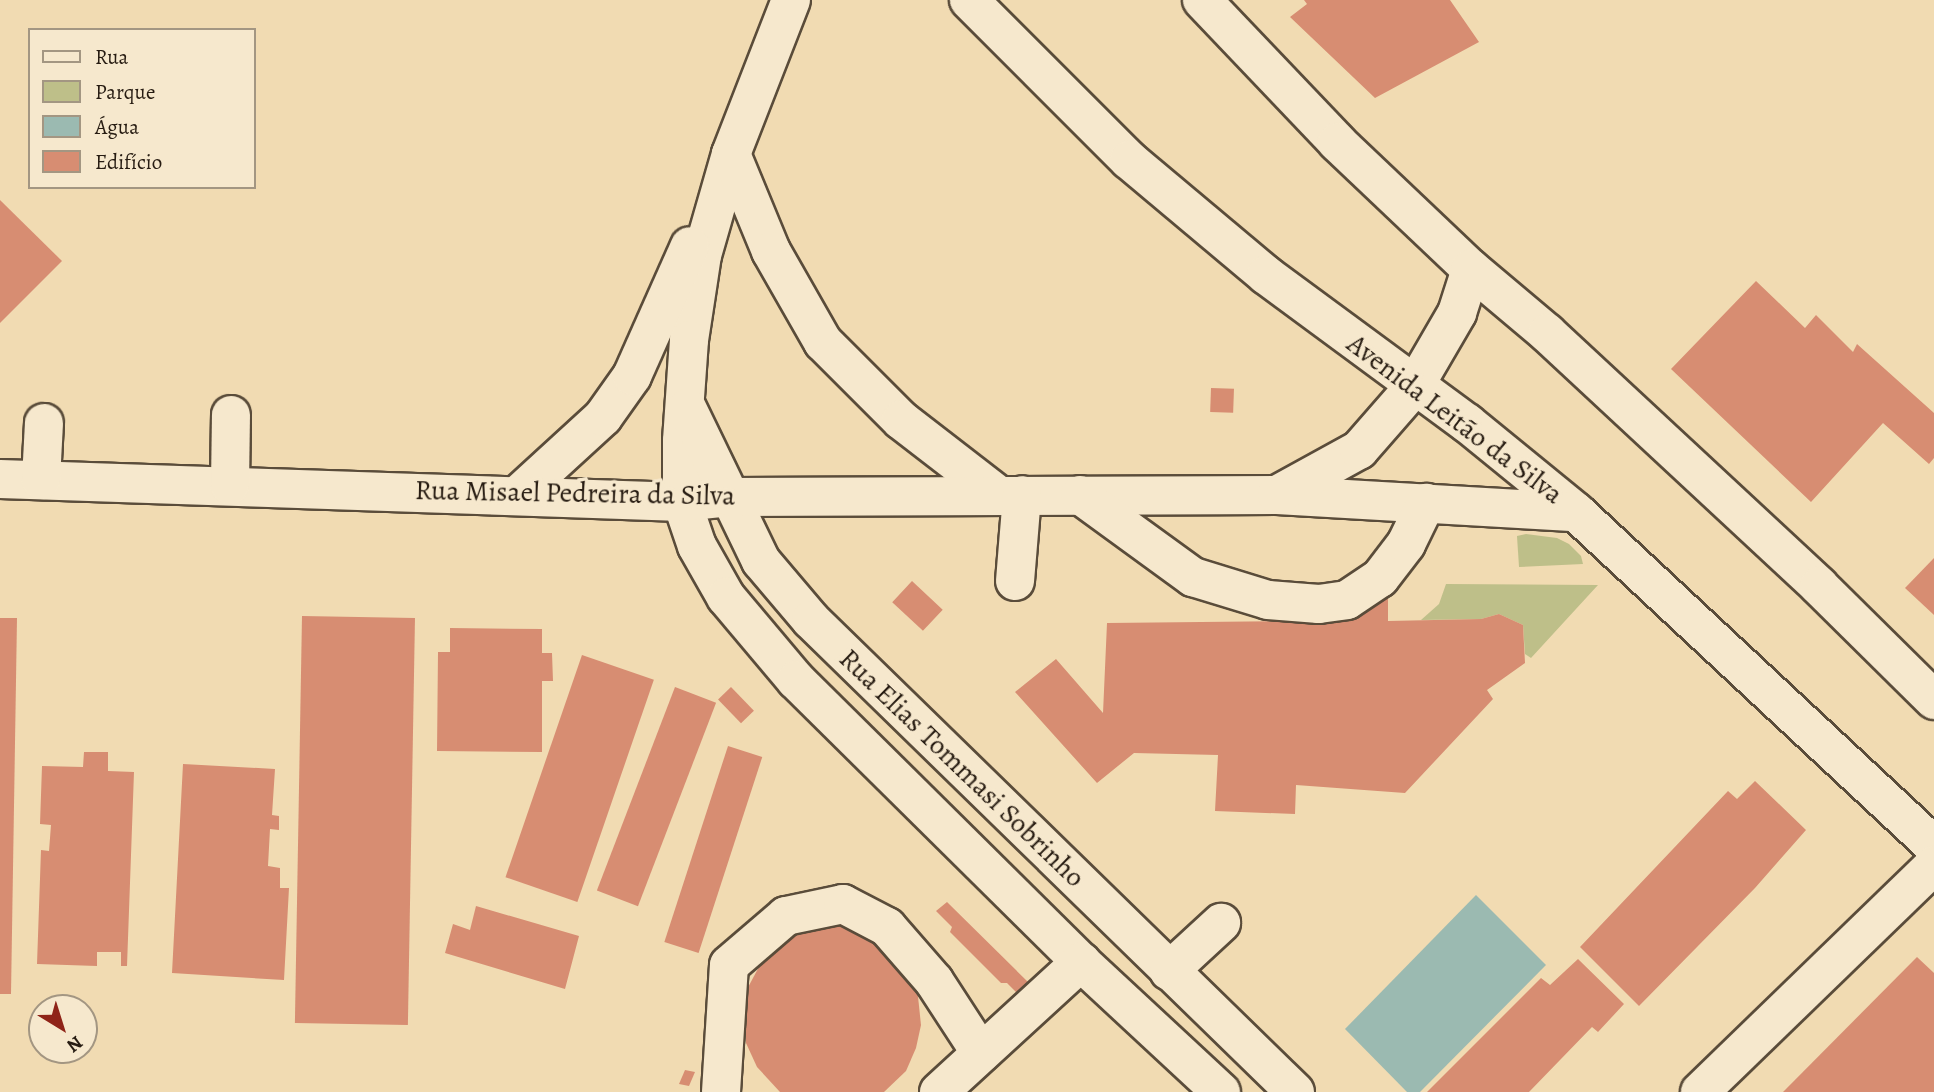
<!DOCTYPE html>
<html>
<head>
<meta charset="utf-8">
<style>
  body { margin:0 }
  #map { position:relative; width:1934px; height:1092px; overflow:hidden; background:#f1dbb2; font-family:Alegreya,serif }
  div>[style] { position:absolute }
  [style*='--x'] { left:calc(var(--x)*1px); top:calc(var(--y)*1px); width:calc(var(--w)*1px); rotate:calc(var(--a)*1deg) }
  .green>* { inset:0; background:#bebf89 }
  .water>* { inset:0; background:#9bbab1 }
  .building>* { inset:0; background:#d78d72; transform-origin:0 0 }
  .roads { filter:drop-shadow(2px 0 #5a4c3a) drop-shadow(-2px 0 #5a4c3a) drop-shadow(0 2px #5a4c3a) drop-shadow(0 -2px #5a4c3a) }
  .minor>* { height:38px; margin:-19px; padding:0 19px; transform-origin:19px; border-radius:19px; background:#f6e8cd }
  span { translate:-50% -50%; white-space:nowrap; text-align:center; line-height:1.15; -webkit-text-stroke:7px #f6e8cd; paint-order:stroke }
  .street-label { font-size:28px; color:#271c12 }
  .legend { position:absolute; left:28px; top:28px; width:228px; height:161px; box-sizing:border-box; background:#f6e8cd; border:2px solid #a39682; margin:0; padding:9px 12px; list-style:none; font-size:21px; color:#271c12 }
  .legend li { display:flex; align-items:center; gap:14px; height:35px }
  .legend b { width:35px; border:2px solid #a39682 }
  .north { position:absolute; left:28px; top:994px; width:70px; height:70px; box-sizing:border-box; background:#f6e8cd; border:2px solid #a39682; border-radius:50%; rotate:142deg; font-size:19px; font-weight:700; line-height:28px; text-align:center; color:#271c12 }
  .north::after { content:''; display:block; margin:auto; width:24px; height:32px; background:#8f2418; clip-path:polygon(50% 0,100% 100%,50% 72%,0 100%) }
</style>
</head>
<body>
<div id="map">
  <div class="green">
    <i style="clip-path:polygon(1526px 534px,1557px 538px,1569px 544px,1581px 556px,1583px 564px,1519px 567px,1517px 536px)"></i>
    <i style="clip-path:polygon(1446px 584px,1598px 585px,1531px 658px,1525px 654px,1523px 625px,1499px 614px,1481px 619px,1421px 620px,1439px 604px)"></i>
  </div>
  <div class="water">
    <i style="clip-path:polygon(1476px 895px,1546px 965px,1420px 1092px,1407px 1092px,1345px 1029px)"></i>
  </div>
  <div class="building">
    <i style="clip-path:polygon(1304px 0,1450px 0,1479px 42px,1375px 98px,1290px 17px,1307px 4px)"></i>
    <i style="clip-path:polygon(0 200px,62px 261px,0 323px)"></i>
    <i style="clip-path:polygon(1756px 281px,1805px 328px,1816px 315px,1853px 352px,1857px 344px,1934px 413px,1934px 458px,1929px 464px,1883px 423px,1811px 502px,1671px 369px)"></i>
    <i style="left:1211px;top:388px;width:23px;height:24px;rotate:2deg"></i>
    <i style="clip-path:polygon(1934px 558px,1934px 615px,1905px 588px)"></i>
    <i style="left:912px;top:581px;width:42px;height:29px;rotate:43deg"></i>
    <i style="clip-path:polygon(1388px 583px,1388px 621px,1481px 619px,1499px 614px,1523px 625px,1525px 663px,1487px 690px,1493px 699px,1405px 793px,1296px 785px,1295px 814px,1215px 811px,1218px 755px,1134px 753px,1097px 783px,1015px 692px,1056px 659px,1103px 713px,1107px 623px,1284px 621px,1285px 584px)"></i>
    <i style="left:302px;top:616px;width:113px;height:407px;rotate:1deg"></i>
    <i style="clip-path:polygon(0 618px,17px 618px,11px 994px,0 994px)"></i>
    <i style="clip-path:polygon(450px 628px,542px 629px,542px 653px,552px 653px,553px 681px,542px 681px,542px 752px,437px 751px,438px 652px,450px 652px)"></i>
    <i style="left:582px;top:655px;width:76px;height:235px;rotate:19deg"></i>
    <i style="left:675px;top:687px;width:44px;height:218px;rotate:21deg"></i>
    <i style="left:731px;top:687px;width:33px;height:18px;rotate:46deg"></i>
    <i style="left:728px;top:746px;width:36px;height:206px;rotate:18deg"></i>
    <i style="clip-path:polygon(84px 752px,108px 752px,108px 771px,134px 772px,127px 966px,121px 966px,121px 952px,97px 952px,97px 966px,37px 964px,41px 850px,49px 851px,51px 825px,40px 824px,42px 766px,83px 767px)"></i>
    <i style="clip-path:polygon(183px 764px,275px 769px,272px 815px,279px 816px,279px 830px,270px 829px,268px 866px,280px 868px,280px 888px,289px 888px,284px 980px,172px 973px)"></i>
    <i style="clip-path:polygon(1755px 781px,1806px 830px,1755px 888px,1639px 1006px,1580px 947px,1728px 791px,1737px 799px)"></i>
    <i style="clip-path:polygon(947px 902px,1028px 982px,1018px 994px,1007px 983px,1001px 983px,950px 932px,952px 927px,936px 911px)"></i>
    <i style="clip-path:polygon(476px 906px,579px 936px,565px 989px,445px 953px,453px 924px,470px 930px)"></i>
    <i style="clip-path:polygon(825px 925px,858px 928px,884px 941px,917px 987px,921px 1025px,916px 1048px,906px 1071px,884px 1092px,780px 1092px,757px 1067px,746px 1043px,746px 991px,768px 950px,784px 938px)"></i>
    <i style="clip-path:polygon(1917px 957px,1934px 973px,1934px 1092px,1783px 1092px)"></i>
    <i style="clip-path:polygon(1578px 959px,1624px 1004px,1598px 1032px,1592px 1027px,1529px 1092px,1427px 1092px,1541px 978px,1550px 985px)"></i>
    <i style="clip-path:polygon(685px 1070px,695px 1072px,689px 1086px,679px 1084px)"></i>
  </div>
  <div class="roads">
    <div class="minor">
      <i style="--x:791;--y:0;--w:165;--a:111.3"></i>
      <i style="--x:731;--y:154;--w:105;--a:106"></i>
      <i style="--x:702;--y:255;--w:86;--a:98.7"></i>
      <i style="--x:689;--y:340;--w:101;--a:94"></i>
      <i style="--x:682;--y:441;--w:61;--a:90"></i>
      <i style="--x:682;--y:502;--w:46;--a:71.2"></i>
      <i style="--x:697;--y:546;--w:59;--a:60.4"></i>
      <i style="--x:726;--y:597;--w:109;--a:49.9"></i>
      <i style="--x:796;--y:680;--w:401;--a:44.7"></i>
      <i style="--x:1081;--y:962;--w:191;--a:42.9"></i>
      <i style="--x:969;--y:0;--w:226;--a:45"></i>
      <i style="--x:1129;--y:160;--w:179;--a:40"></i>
      <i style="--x:1266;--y:275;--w:250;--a:36.4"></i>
      <i style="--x:1467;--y:423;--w:141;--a:39.2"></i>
      <i style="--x:1576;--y:512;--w:490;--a:43"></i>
      <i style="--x:1202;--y:0;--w:196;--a:46.4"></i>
      <i style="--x:1337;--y:142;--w:185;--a:43.5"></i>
      <i style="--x:1471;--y:269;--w:99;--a:40.1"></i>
      <i style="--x:1547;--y:333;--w:371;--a:42.9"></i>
      <i style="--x:1819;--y:586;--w:162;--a:44.7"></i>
      <i style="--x:731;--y:154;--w:105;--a:67.6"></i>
      <i style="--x:771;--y:251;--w:105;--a:60.3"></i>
      <i style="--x:823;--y:342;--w:110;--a:45"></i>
      <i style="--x:901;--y:420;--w:123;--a:37.7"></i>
      <i style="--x:687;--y:408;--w:170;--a:64.2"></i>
      <i style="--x:761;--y:561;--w:77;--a:49.7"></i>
      <i style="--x:811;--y:620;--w:676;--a:44.28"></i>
      <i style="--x:0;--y:479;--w:682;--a:1.93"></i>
      <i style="--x:682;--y:502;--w:48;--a:-5.9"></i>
      <i style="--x:730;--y:497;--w:547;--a:-0.21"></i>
      <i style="--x:1277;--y:495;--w:299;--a:3.3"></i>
      <i style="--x:41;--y:480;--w:57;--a:-87"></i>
      <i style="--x:230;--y:485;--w:70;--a:-89.2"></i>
      <i style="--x:519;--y:494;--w:114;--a:-42.5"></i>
      <i style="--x:603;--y:417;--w:50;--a:-54.7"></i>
      <i style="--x:632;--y:376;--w:142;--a:-66"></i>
      <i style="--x:1080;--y:495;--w:140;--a:36"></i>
      <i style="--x:1193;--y:577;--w:78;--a:17"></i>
      <i style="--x:1268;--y:600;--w:51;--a:4.5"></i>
      <i style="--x:1319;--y:604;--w:28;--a:-8"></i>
      <i style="--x:1347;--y:600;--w:40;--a:-34"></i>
      <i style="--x:1380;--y:578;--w:43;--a:-52.6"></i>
      <i style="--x:1406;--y:544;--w:46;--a:-64"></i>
      <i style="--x:1277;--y:495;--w:94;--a:-28.8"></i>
      <i style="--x:1359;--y:450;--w:84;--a:-48.9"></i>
      <i style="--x:1414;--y:387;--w:86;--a:-59.8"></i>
      <i style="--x:1457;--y:313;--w:46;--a:-72.3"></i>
      <i style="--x:1015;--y:581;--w:86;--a:-85.3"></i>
      <i style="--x:1169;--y:971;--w:71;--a:-42.7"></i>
      <i style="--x:721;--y:1092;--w:127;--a:-86.4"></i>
      <i style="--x:729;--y:965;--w:75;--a:-40.7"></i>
      <i style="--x:786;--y:916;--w:58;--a:-11.9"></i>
      <i style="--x:843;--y:904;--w:50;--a:27.6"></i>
      <i style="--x:887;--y:927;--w:72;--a:49"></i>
      <i style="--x:934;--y:981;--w:86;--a:56.9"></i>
      <i style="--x:939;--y:1092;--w:193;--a:-42.5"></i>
      <i style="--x:1700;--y:1092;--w:326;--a:-44.1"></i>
    </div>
  </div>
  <div class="street-label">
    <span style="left:1455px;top:419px;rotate:37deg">Avenida Leitão da Silva</span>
    <span style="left:575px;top:493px;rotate:1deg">Rua Misael Pedreira da Silva</span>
    <span style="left:962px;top:768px;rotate:44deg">Rua Elias Tommasi Sobrinho</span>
  </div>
  <ul class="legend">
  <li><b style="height:9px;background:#f6e8cd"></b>Rua</li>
  <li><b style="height:19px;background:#bebf89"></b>Parque</li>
  <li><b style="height:19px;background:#9bbab1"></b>Água</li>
  <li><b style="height:19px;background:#d78d72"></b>Edifício</li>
  </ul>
  <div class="north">N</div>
</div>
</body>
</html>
